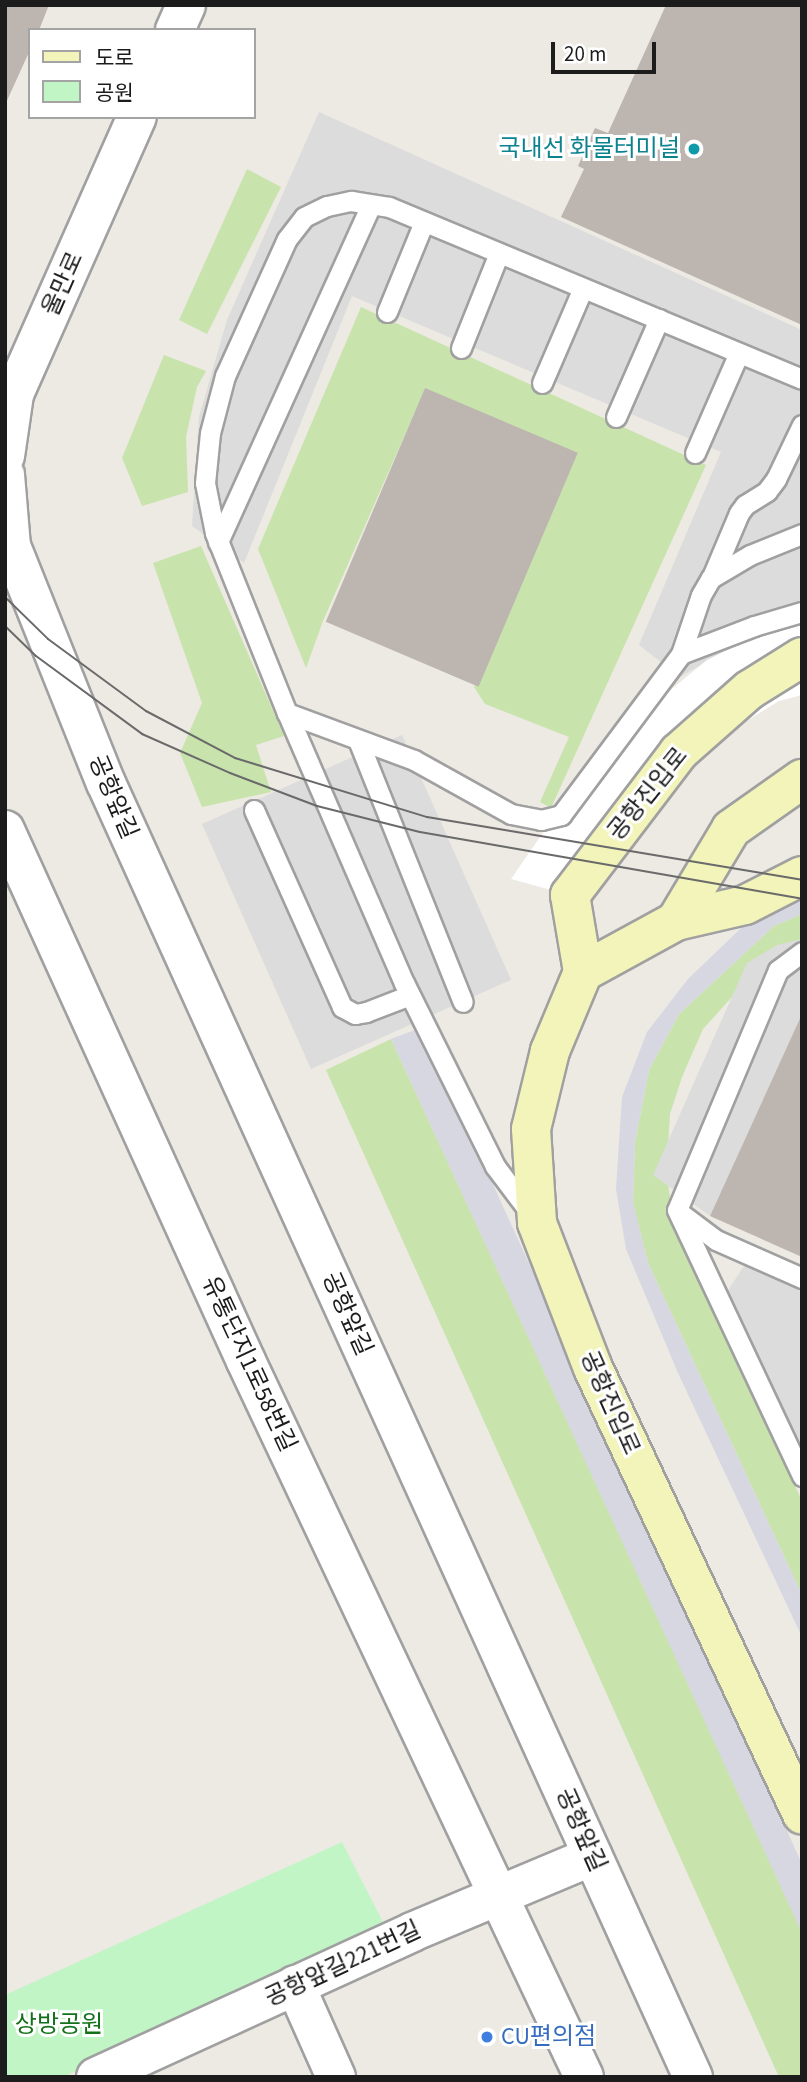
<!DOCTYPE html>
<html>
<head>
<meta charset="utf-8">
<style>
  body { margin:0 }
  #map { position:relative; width:807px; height:2082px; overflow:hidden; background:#ede9e3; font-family:"Source Sans 3","Noto Sans KR",sans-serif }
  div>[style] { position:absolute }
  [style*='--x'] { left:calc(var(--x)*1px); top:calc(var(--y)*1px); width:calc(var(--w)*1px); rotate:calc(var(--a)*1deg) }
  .grass>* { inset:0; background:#c8e4ac }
  .park>* { inset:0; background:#c2f5c5 }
  .parking>* { inset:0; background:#dcdcdc; transform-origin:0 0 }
  .plaza>* { inset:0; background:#d7d7e2 }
  .pier>* { inset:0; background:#fff }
  .building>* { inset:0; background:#bdb5b0; transform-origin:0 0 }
  .roads { filter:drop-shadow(2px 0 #a0a0a0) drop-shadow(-2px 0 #a0a0a0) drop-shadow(0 2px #a0a0a0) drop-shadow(0 -2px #a0a0a0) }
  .service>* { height:19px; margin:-9.5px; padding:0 9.5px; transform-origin:9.5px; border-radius:9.5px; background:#fff }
  .minor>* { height:38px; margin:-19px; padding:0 19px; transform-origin:19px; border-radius:19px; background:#fff }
  .tertiary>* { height:38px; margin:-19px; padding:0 19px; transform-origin:19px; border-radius:19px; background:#fff }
  .secondary>* { height:38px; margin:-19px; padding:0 19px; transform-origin:19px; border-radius:19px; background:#f2f4ba }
  .tram>* { height:2px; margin:-1px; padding:0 1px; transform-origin:1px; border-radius:1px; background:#6a6a6a }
  .dots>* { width:19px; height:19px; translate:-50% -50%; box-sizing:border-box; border:4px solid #fff; border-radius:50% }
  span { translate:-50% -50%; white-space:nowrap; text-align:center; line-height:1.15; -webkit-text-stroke:6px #fff; paint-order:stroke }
  .culture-label { font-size:24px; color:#0d838f }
  .right { translate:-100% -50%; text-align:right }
  .street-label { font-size:24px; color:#1c1c1c }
  .park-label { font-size:24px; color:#13711a }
  .shop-label { font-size:24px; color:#366cbe }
  .left { translate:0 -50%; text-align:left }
  .frame { position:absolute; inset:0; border:7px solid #1c1c1c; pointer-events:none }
  .legend { position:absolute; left:28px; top:28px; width:228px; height:91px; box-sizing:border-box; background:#fff; border:2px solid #a4a4a4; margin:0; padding:9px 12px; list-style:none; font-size:21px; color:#1c1c1c }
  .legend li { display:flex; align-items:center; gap:14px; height:35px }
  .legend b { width:35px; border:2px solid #a4a4a4 }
  .scale { position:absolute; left:551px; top:42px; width:105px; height:32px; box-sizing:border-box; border:4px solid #1c1c1c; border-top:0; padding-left:9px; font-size:21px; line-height:24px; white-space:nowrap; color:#1c1c1c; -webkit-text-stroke:5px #fff; paint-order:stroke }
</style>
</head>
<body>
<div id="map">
  <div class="grass">
    <i style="clip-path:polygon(247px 169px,281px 187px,207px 334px,179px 320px)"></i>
    <i style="clip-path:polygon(361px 307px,706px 465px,551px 808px,540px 802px,569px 737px,485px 704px,474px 687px,576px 455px,425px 389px,323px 621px,306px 668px,258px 549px)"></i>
    <i style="clip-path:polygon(164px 355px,206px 371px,197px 387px,186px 437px,188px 492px,142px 506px,122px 458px)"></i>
    <i style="clip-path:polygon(201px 546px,284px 736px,256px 745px,271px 792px,202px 807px,180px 753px,202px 703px,153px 563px)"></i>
    <i style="clip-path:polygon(802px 914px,802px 941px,732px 997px,703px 1029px,682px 1077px,670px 1114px,667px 1164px,669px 1192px,681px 1241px,802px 1501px,802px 1595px,648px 1263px,633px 1203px,635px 1142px,649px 1070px,679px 1014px,774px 926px)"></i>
    <i style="clip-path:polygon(391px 1039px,802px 1930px,802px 2077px,779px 2077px,326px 1070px)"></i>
  </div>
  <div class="park">
    <i style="clip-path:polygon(342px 1842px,385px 1926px,63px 2077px,5px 2077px,5px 1995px)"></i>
  </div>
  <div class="parking">
    <i style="clip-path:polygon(319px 112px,802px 330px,802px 621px,721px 653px,680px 677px,639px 645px,721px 452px,352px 296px,244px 563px,192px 526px,199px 417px,227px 320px)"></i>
    <i style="left:402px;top:735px;width:268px;height:219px;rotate:66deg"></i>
    <i style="clip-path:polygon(802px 939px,802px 1014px,710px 1216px,653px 1175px,747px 963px,777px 945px)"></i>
    <i style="clip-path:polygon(746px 1263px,802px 1289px,802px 1446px,725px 1295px)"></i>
  </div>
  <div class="plaza">
    <i style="clip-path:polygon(802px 892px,802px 914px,774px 926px,679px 1014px,649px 1070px,635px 1142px,633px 1202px,648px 1263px,802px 1595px,802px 1637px,678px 1373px,626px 1249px,616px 1189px,622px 1097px,647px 1032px,688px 979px,761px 909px)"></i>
    <i style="clip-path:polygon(415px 1030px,446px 1081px,802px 1864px,802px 1933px,391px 1039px)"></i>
  </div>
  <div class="pier">
    <i style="clip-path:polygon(802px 619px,802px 695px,779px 701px,724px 735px,569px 895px,511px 879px,549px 824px,628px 725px,707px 660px,783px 623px)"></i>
  </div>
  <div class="building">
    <i style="clip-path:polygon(5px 5px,49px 5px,39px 30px,30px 30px,30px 50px,5px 105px)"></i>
    <i style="clip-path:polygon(666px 5px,802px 5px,802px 325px,561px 217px,584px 169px,578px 166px,595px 128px,608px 133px)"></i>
    <i style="left:425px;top:388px;width:166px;height:254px;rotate:23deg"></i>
    <i style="clip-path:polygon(802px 1014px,802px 1257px,710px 1216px)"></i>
  </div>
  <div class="roads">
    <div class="service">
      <i style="--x:387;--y:312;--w:97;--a:-67.7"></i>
      <i style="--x:461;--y:348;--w:102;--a:-68.2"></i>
      <i style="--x:542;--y:383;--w:103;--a:-66.7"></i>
      <i style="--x:616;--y:417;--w:107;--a:-66.3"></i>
      <i style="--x:695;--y:453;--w:109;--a:-66.3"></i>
      <i style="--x:218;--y:542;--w:370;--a:-65.6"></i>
      <i style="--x:712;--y:577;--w:69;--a:-67.1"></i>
      <i style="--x:739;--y:513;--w:10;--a:-53"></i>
      <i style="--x:745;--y:505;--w:26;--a:-32"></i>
      <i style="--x:767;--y:491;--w:15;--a:-53"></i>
      <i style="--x:776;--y:479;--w:60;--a:-64.3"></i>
      <i style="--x:681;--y:654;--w:78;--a:-21"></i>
      <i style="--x:754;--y:626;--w:50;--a:-16.3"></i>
      <i style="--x:287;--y:713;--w:135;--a:20.3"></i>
      <i style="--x:414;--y:760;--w:111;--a:29.1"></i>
      <i style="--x:511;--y:814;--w:31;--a:11"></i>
      <i style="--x:541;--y:820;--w:21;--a:-14"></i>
      <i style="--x:561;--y:815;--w:201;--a:-53.3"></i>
      <i style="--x:681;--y:654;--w:62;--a:-71.3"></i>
      <i style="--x:701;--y:595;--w:20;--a:-60"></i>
      <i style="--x:711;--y:578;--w:45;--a:-30.5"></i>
      <i style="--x:750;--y:555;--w:56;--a:-22"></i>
      <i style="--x:358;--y:740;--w:282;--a:68.2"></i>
      <i style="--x:254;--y:810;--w:216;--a:65.9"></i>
      <i style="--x:342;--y:1007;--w:15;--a:28"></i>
      <i style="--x:355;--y:1014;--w:11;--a:-10"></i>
      <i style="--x:366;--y:1012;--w:47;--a:-21.1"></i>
      <i style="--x:802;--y:952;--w:30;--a:143"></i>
      <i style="--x:778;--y:970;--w:260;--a:112.8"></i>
      <i style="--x:677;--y:1210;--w:294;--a:64.8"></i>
      <i style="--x:680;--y:1213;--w:45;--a:36.9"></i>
      <i style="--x:716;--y:1240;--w:94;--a:23.8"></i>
      <i style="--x:531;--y:1214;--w:60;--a:-126.9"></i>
      <i style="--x:495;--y:1166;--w:204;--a:-116.4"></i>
      <i style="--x:404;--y:983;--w:294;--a:-113.4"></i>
      <i style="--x:287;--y:713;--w:194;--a:-111.8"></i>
      <i style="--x:215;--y:533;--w:51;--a:-101.3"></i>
      <i style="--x:205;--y:483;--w:50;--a:-84.3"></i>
      <i style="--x:210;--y:433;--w:59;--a:-75.3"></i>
      <i style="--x:225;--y:376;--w:150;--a:-65.7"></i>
      <i style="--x:287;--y:239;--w:28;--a:-52"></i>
      <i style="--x:304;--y:217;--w:25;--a:-26"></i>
      <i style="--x:327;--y:206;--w:25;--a:-12"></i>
      <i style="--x:351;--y:201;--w:38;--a:9"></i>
      <i style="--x:389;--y:207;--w:447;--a:22.6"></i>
    </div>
    <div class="minor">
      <i style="--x:11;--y:546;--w:255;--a:68.2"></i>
      <i style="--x:106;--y:783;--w:1421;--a:65.6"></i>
      <i style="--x:498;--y:1895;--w:201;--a:64.7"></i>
      <i style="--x:295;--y:1985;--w:101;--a:66"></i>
      <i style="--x:96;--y:2077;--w:348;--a:-24.6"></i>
      <i style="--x:412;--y:1932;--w:196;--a:-22.8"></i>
    </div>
    <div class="tertiary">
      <i style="--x:175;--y:30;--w:27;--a:-66"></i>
      <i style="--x:5;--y:456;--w:63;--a:-81.7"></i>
      <i style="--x:14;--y:394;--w:303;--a:-66.1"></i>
      <i style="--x:5;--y:475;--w:71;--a:85.2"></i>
      <i style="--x:5;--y:830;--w:583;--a:65.59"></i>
      <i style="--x:246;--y:1361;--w:590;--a:64.74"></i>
    </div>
    <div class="secondary">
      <i style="--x:802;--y:657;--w:62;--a:148.1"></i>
      <i style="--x:749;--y:690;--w:94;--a:138.5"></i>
      <i style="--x:679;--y:752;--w:180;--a:127.3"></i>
      <i style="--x:570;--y:895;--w:78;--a:80.4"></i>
      <i style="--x:583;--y:972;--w:86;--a:112.7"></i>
      <i style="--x:550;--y:1051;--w:80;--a:103.7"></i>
      <i style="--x:531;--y:1129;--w:94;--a:86.3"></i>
      <i style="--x:537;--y:1223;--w:155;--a:68.9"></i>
      <i style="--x:593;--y:1368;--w:493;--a:64.9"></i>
      <i style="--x:676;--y:921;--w:107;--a:-59.1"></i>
      <i style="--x:731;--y:829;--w:87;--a:-35.2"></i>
      <i style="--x:583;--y:972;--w:106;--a:-28.7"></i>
      <i style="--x:676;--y:921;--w:71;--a:-13.1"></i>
      <i style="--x:745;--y:905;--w:64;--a:-27"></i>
    </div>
  </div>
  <div class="tram">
    <i style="--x:5;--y:597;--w:60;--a:44.3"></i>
    <i style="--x:48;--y:639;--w:122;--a:36.3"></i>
    <i style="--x:146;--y:711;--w:101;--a:27.8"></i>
    <i style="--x:235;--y:758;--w:201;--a:17.1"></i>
    <i style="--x:427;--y:817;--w:380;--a:9.5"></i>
    <i style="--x:5;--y:626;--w:43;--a:44.1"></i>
    <i style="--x:36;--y:656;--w:132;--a:36.3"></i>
    <i style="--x:142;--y:734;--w:96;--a:23.9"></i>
    <i style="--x:230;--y:773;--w:93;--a:20.8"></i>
    <i style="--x:317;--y:806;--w:106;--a:14.2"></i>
    <i style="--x:420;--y:832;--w:388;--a:9.9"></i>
  </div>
  <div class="dots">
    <i style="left:694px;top:149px;background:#0f9aa8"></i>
    <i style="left:487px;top:2037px;background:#3f7fe0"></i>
  </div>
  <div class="culture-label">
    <span class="right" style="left:680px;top:149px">국내선 화물터미널</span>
  </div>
  <div class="street-label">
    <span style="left:63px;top:284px;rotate:-66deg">울만로</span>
    <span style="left:648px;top:794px;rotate:-51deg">공항진입로</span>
    <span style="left:113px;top:797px;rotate:67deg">공항앞길</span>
    <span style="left:347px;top:1314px;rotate:66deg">공항앞길</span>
    <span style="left:249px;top:1364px;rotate:65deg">유통단지1로58번길</span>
    <span style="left:610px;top:1403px;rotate:66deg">공항진입로</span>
    <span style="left:581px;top:1830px;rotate:66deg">공항앞길</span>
    <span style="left:343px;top:1964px;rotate:-25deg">공항앞길221번길</span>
  </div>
  <div class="park-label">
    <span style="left:59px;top:2025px">상방공원</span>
  </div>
  <div class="shop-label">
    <span class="left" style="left:501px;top:2037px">CU편의점</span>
  </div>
  <div class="frame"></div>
  <ul class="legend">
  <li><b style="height:9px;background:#f2f4ba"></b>도로</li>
  <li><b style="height:19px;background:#c2f5c5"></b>공원</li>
  </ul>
  <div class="scale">20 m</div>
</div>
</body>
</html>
